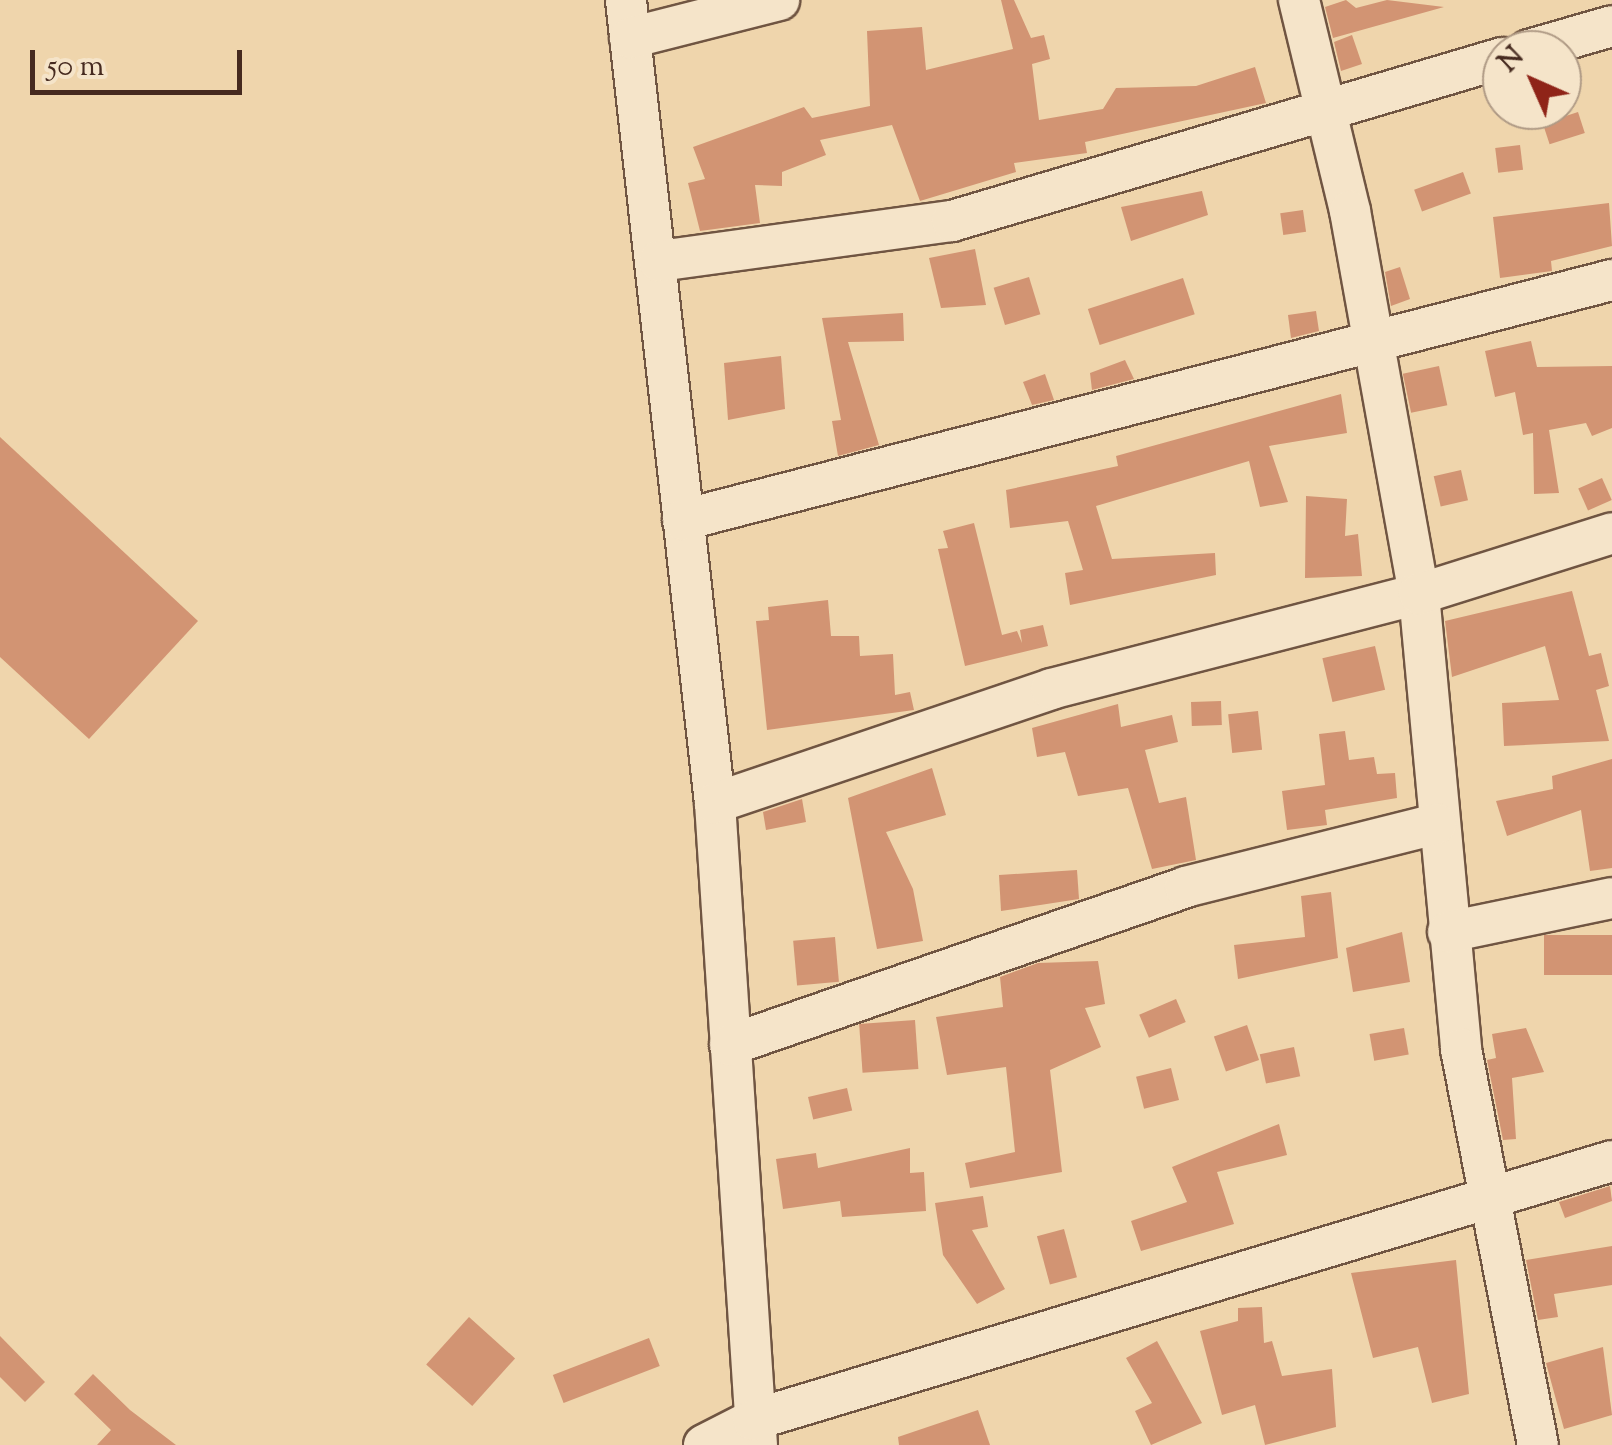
<!DOCTYPE html>
<html>
<head>
<meta charset="utf-8">
<style>
  body { margin:0 }
  #map { position:relative; width:1612px; height:1445px; overflow:hidden; background:#efd5ac; font-family:"Sorts Mill Goudy",serif }
  div>[style] { position:absolute }
  [style*='--x'] { left:calc(var(--x)*1px); top:calc(var(--y)*1px); width:calc(var(--w)*1px); rotate:calc(var(--a)*1deg) }
  .building>* { inset:0; background:#d29473; transform-origin:0 0 }
  .roads { filter:drop-shadow(2px 0 #705542) drop-shadow(-2px 0 #705542) drop-shadow(0 2px #705542) drop-shadow(0 -2px #705542) }
  .minor>* { height:40px; margin:-20px; padding:0 20px; transform-origin:20px; border-radius:20px; background:#f5e4c9 }
  span { translate:-50% -50%; white-space:nowrap; text-align:center; line-height:1.15; -webkit-text-stroke:8px #f5e4c9; paint-order:stroke }
  .north { position:absolute; left:1482px; top:30px; width:100px; height:100px; box-sizing:border-box; background:#f5e4c9; border:2px solid #af9a85; border-radius:50%; rotate:315deg; font-size:28px; font-weight:700; line-height:40px; text-align:center; color:#462a1f }
  .north::after { content:''; display:block; margin:auto; width:35px; height:45px; background:#8f2418; clip-path:polygon(50% 0,100% 100%,50% 72%,0 100%) }
  .scale { position:absolute; left:30px; top:50px; width:212px; height:45px; box-sizing:border-box; border:5px solid #462a1f; border-top:0; padding-left:12px; font-size:30px; line-height:35px; white-space:nowrap; color:#462a1f; -webkit-text-stroke:8px #f5e4c9; paint-order:stroke }
</style>
</head>
<body>
<div id="map">
  <div class="building">
    <i style="clip-path:polygon(1001px 0,1014px 0,1031px 38px,1044px 35px,1050px 59px,1032px 64px,1039px 120px,1103px 109px,1116px 88px,1196px 86px,1255px 67px,1266px 103px,1085px 142px,1087px 153px,1014px 163px,1016px 172px,920px 201px,892px 125px,820px 140px,826px 155px,782px 172px,782px 186px,755px 185px,760px 223px,700px 231px,688px 183px,705px 179px,693px 147px,804px 107px,812px 118px,870px 106px,867px 31px,922px 27px,926px 70px,1013px 49px)"></i>
    <i style="clip-path:polygon(1346px 0,1356px 8px,1387px 0,1444px 7px,1333px 38px,1325px 7px)"></i>
    <i style="clip-path:polygon(1352px 35px,1362px 64px,1341px 71px,1334px 42px)"></i>
    <i style="left:1578px;top:112px;width:22px;height:37px;rotate:72deg"></i>
    <i style="left:1520px;top:145px;width:25px;height:25px;rotate:83deg"></i>
    <i style="left:1463px;top:172px;width:23px;height:52px;rotate:70deg"></i>
    <i style="clip-path:polygon(1202px 191px,1208px 215px,1131px 241px,1121px 207px)"></i>
    <i style="clip-path:polygon(1609px 203px,1612px 246px,1551px 261px,1552px 271px,1500px 278px,1493px 217px)"></i>
    <i style="left:1303px;top:210px;width:22px;height:23px;rotate:82deg"></i>
    <i style="clip-path:polygon(975px 249px,986px 305px,941px 308px,929px 258px)"></i>
    <i style="clip-path:polygon(1400px 267px,1410px 299px,1391px 306px,1385px 272px)"></i>
    <i style="left:1029px;top:277px;width:39px;height:37px;rotate:73deg"></i>
    <i style="left:1183px;top:278px;width:38px;height:100px;rotate:72deg"></i>
    <i style="clip-path:polygon(1316px 311px,1319px 331px,1291px 338px,1288px 315px)"></i>
    <i style="clip-path:polygon(903px 313px,904px 341px,848px 342px,879px 445px,838px 456px,832px 421px,841px 420px,822px 318px)"></i>
    <i style="clip-path:polygon(1531px 341px,1537px 367px,1612px 366px,1612px 428px,1592px 436px,1586px 423px,1549px 430px,1559px 493px,1534px 494px,1533px 433px,1523px 435px,1515px 392px,1495px 397px,1485px 351px)"></i>
    <i style="clip-path:polygon(781px 356px,785px 409px,728px 420px,724px 363px)"></i>
    <i style="clip-path:polygon(1125px 360px,1134px 379px,1092px 390px,1090px 373px)"></i>
    <i style="left:1439px;top:366px;width:40px;height:37px;rotate:78deg"></i>
    <i style="clip-path:polygon(1045px 374px,1054px 400px,1032px 405px,1023px 382px)"></i>
    <i style="clip-path:polygon(1341px 394px,1347px 433px,1269px 446px,1288px 502px,1260px 507px,1249px 461px,1096px 506px,1112px 559px,1215px 553px,1216px 575px,1070px 605px,1065px 573px,1083px 570px,1068px 521px,1010px 528px,1006px 490px,1118px 466px,1116px 456px)"></i>
    <i style="clip-path:polygon(0 437px,198px 621px,89px 739px,0 657px)"></i>
    <i style="left:1461px;top:470px;width:31px;height:28px;rotate:77deg"></i>
    <i style="left:1602px;top:478px;width:24px;height:26px;rotate:66deg"></i>
    <i style="clip-path:polygon(1306px 496px,1347px 499px,1345px 536px,1358px 534px,1362px 576px,1305px 578px)"></i>
    <i style="clip-path:polygon(974px 523px,1002px 635px,1017px 631px,1022px 643px,1020px 630px,1043px 625px,1048px 646px,965px 666px,938px 549px,948px 548px,943px 531px)"></i>
    <i style="clip-path:polygon(1572px 591px,1589px 656px,1601px 653px,1609px 686px,1596px 690px,1609px 741px,1504px 746px,1502px 703px,1559px 700px,1545px 646px,1452px 677px,1445px 621px)"></i>
    <i style="clip-path:polygon(828px 600px,831px 636px,859px 636px,860px 656px,893px 654px,895px 695px,910px 692px,914px 710px,767px 730px,756px 621px,769px 620px,768px 607px)"></i>
    <i style="left:1375px;top:646px;width:45px;height:54px;rotate:77deg"></i>
    <i style="left:1221px;top:701px;width:24px;height:30px;rotate:88deg"></i>
    <i style="clip-path:polygon(1118px 704px,1121px 727px,1172px 715px,1178px 742px,1145px 750px,1159px 803px,1186px 797px,1196px 860px,1152px 869px,1128px 788px,1078px 796px,1065px 752px,1037px 757px,1032px 728px)"></i>
    <i style="left:1258px;top:711px;width:39px;height:30px;rotate:84deg"></i>
    <i style="clip-path:polygon(1345px 731px,1349px 760px,1374px 757px,1377px 774px,1395px 773px,1397px 798px,1325px 810px,1327px 825px,1287px 830px,1282px 791px,1325px 785px,1319px 734px)"></i>
    <i style="clip-path:polygon(1612px 759px,1612px 868px,1590px 871px,1581px 810px,1507px 836px,1496px 801px,1553px 789px,1552px 776px)"></i>
    <i style="clip-path:polygon(932px 768px,946px 815px,886px 832px,913px 889px,923px 941px,877px 949px,848px 798px)"></i>
    <i style="clip-path:polygon(802px 799px,806px 822px,766px 830px,763px 812px)"></i>
    <i style="clip-path:polygon(1077px 870px,1079px 899px,1001px 911px,999px 875px)"></i>
    <i style="clip-path:polygon(1331px 892px,1338px 958px,1238px 979px,1234px 945px,1305px 937px,1301px 896px)"></i>
    <i style="clip-path:polygon(1402px 932px,1410px 982px,1353px 992px,1346px 948px)"></i>
    <i style="left:1612px;top:935px;width:40px;height:68px;rotate:90deg"></i>
    <i style="left:835px;top:937px;width:45px;height:42px;rotate:85deg"></i>
    <i style="clip-path:polygon(1098px 961px,1105px 1004px,1085px 1008px,1101px 1047px,1050px 1070px,1062px 1172px,970px 1188px,965px 1163px,1015px 1152px,1006px 1067px,947px 1075px,936px 1017px,1003px 1007px,1000px 977px,1038px 963px)"></i>
    <i style="left:1176px;top:999px;width:25px;height:40px;rotate:67deg"></i>
    <i style="left:915px;top:1020px;width:49px;height:56px;rotate:86deg"></i>
    <i style="left:1247px;top:1025px;width:37px;height:35px;rotate:71deg"></i>
    <i style="left:1404px;top:1028px;width:27px;height:35px;rotate:80deg"></i>
    <i style="clip-path:polygon(1526px 1028px,1544px 1072px,1512px 1078px,1516px 1139px,1503px 1140px,1487px 1060px,1496px 1058px,1492px 1034px)"></i>
    <i style="left:1294px;top:1047px;width:30px;height:35px;rotate:78deg"></i>
    <i style="left:1171px;top:1068px;width:33px;height:36px;rotate:76deg"></i>
    <i style="left:847px;top:1088px;width:23px;height:40px;rotate:77deg"></i>
    <i style="clip-path:polygon(1279px 1124px,1287px 1155px,1217px 1172px,1234px 1224px,1141px 1251px,1131px 1221px,1187px 1202px,1172px 1167px)"></i>
    <i style="clip-path:polygon(910px 1148px,910px 1173px,924px 1172px,926px 1211px,842px 1217px,840px 1201px,783px 1209px,776px 1159px,816px 1153px,818px 1168px)"></i>
    <i style="clip-path:polygon(1610px 1186px,1612px 1201px,1565px 1218px,1559px 1202px)"></i>
    <i style="clip-path:polygon(983px 1196px,988px 1227px,972px 1230px,1005px 1289px,977px 1304px,943px 1255px,935px 1203px)"></i>
    <i style="left:1064px;top:1229px;width:50px;height:28px;rotate:75deg"></i>
    <i style="clip-path:polygon(1612px 1246px,1612px 1285px,1554px 1294px,1558px 1317px,1538px 1320px,1526px 1260px)"></i>
    <i style="clip-path:polygon(1456px 1260px,1469px 1394px,1432px 1403px,1418px 1347px,1373px 1358px,1351px 1273px)"></i>
    <i style="clip-path:polygon(1262px 1307px,1264px 1343px,1272px 1341px,1282px 1376px,1332px 1369px,1336px 1427px,1265px 1445px,1255px 1405px,1222px 1415px,1200px 1331px,1238px 1321px,1238px 1308px)"></i>
    <i style="left:469px;top:1317px;width:62px;height:64px;rotate:42deg"></i>
    <i style="clip-path:polygon(0 1336px,45px 1382px,25px 1402px,0 1377px)"></i>
    <i style="left:649px;top:1338px;width:30px;height:103px;rotate:69deg"></i>
    <i style="clip-path:polygon(1157px 1341px,1202px 1423px,1151px 1445px,1135px 1411px,1152px 1403px,1126px 1358px)"></i>
    <i style="clip-path:polygon(1603px 1347px,1612px 1415px,1564px 1429px,1546px 1363px)"></i>
    <i style="clip-path:polygon(93px 1374px,130px 1410px,176px 1445px,97px 1445px,111px 1430px,74px 1394px)"></i>
    <i style="clip-path:polygon(978px 1410px,990px 1445px,899px 1445px,898px 1437px)"></i>
  </div>
  <div class="roads">
    <div class="minor">
      <i style="--x:626;--y:0;--w:808;--a:83.68"></i>
      <i style="--x:715;--y:803;--w:643;--a:86.26"></i>
      <i style="--x:1299;--y:0;--w:217;--a:76.4"></i>
      <i style="--x:1350;--y:211;--w:389;--a:79.8"></i>
      <i style="--x:1419;--y:594;--w:457;--a:84.7"></i>
      <i style="--x:1461;--y:1049;--w:403;--a:79"></i>
      <i style="--x:630;--y:38;--w:154;--a:-14.3"></i>
      <i style="--x:1529;--y:50;--w:86;--a:-16.1"></i>
      <i style="--x:659;--y:261;--w:296;--a:-7.8"></i>
      <i style="--x:952;--y:221;--w:574;--a:-16.51"></i>
      <i style="--x:683;--y:520;--w:960;--a:-14.49"></i>
      <i style="--x:715;--y:803;--w:355;--a:-18.7"></i>
      <i style="--x:1051;--y:689;--w:380;--a:-14.5"></i>
      <i style="--x:1419;--y:594;--w:202;--a:-17.5"></i>
      <i style="--x:1448;--y:932;--w:167;--a:-11.7"></i>
      <i style="--x:730;--y:1045;--w:482;--a:-19.1"></i>
      <i style="--x:1185;--y:887;--w:259;--a:-14.1"></i>
      <i style="--x:704;--y:1445;--w:55;--a:-27"></i>
      <i style="--x:753;--y:1420;--w:897;--a:-16.78"></i>
    </div>
  </div>
  <div class="north">N</div>
  <div class="scale">50 m</div>
</div>
</body>
</html>
